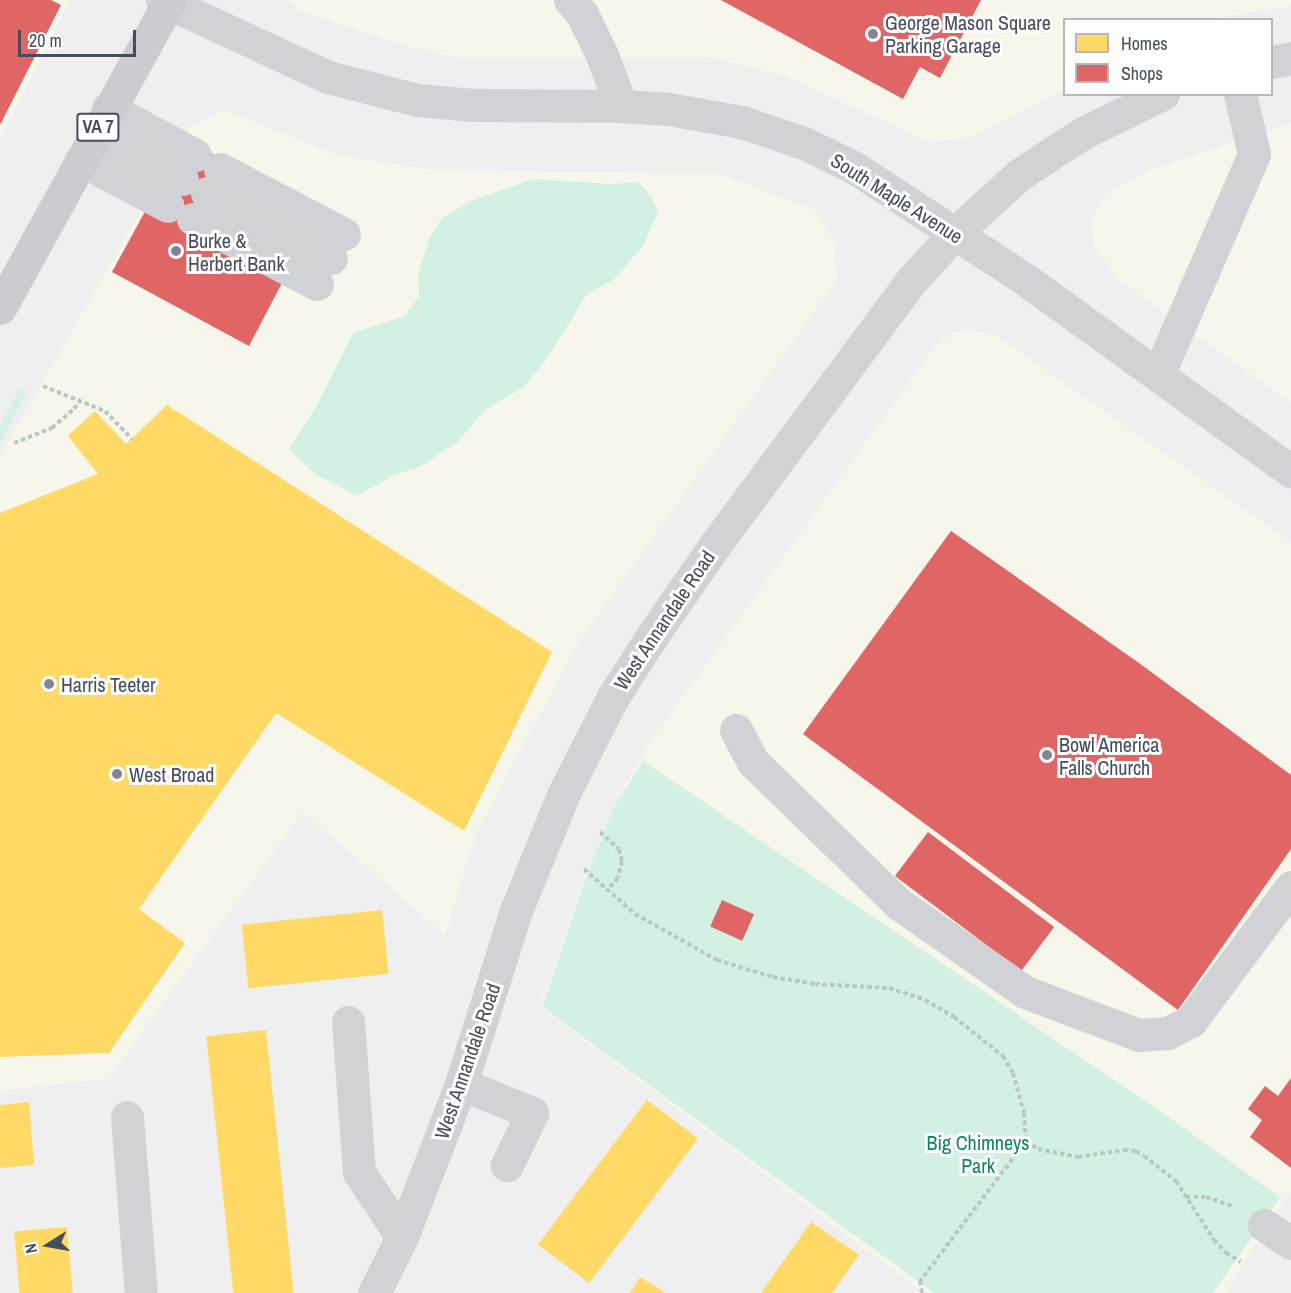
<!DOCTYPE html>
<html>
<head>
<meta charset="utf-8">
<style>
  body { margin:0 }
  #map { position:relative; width:1291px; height:1293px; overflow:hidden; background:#f0efef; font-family:"Archivo Narrow",sans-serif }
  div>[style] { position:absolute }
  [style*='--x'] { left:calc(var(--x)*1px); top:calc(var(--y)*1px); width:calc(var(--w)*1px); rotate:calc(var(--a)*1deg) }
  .commercial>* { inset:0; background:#f7f6ea }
  .green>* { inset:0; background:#d2f1e3 }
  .homes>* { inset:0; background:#ffd966; transform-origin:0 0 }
  .shops>* { inset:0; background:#e06666; transform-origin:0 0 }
  .path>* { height:4px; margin-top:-2px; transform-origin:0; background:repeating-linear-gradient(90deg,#bac7c6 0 4.5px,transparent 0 7.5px) }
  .minor>* { height:33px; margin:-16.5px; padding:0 16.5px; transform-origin:16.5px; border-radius:16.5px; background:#d1d2d6 }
  .major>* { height:33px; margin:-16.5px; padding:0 16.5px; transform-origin:16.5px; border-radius:16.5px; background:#caccd1 }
  .dots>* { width:16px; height:16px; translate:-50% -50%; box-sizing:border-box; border:3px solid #fff; border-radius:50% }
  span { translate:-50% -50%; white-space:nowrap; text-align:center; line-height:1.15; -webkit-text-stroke:6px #fff; paint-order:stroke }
  .shield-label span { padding:2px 4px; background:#fff; border:2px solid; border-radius:4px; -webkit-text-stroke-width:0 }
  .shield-label { font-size:18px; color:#454d5e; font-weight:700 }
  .poi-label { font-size:20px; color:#454d5e }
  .left { translate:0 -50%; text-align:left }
  .street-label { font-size:20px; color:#454d5e }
  .park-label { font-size:20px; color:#0f8661 }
  .legend { position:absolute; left:1063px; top:18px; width:210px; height:78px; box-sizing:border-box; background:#fff; border:2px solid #b5b8bf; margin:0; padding:8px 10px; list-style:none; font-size:18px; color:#454d5e }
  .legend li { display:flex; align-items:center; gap:12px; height:30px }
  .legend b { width:30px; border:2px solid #b5b8bf }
  .north { position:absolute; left:18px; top:1215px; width:60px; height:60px; -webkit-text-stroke:4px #fff; paint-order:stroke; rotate:259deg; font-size:16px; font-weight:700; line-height:24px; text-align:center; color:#454d5e }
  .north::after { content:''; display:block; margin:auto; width:21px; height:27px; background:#454d5e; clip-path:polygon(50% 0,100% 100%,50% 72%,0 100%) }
  .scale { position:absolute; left:18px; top:30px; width:118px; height:27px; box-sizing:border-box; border:3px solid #454d5e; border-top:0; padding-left:8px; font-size:18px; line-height:21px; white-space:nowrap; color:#454d5e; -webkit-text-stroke:4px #fff; paint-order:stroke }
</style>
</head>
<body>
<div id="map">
  <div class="commercial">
    <i style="clip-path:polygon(0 0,70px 0,0 142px)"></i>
    <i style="clip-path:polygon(289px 0,1291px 0,1291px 6px,1210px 19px,1064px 20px,1064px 91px,969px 138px,929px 142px,790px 78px,711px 57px,454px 57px,410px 47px,302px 12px)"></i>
    <i style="clip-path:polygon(223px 110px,337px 155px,432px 170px,720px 174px,816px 211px,834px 241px,837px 280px,580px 640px,475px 835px,445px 935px,303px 812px,108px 1079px,0 1090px,0 456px,189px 127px)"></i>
    <i style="clip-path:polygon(1291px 123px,1291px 403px,1119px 280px,1095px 247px,1091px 222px,1105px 195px,1146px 171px)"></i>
    <i style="clip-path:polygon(970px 330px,994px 334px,1291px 542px,1291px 1195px,1288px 1194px,1225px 1293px,924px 1293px,540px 1007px,589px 865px,616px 803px,648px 745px,934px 347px,954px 332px)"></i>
  </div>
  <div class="green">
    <i style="clip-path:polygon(533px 179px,611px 184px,638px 182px,651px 196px,658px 212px,643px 246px,613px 280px,587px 294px,548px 357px,524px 387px,486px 409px,459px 441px,419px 467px,396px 474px,357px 496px,315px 474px,289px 449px,318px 403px,353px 333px,405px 316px,419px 296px,418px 275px,429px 240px,441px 219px,471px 201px)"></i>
    <i style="clip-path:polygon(20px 389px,27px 391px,26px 394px,0 443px,0 424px)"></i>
    <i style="clip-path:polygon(643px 761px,1163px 1113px,1280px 1197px,1213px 1293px,934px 1293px,542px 1007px,590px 866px,614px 807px)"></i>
  </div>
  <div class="homes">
    <i style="clip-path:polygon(167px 405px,552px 652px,464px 831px,276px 713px,139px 909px,185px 943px,109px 1053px,0 1057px,0 513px,98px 474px,68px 436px,95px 411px,126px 444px)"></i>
    <i style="left:382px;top:910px;width:64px;height:141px;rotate:84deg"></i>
    <i style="left:266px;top:1030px;width:264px;height:60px;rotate:84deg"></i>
    <i style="left:647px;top:1100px;width:64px;height:181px;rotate:37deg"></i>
    <i style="clip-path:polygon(29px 1102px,34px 1165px,0 1168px,0 1105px)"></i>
    <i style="clip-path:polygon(811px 1222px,859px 1255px,832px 1293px,761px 1293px)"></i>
    <i style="left:67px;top:1227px;width:66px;height:53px;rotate:85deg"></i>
    <i style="clip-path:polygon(640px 1277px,666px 1293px,630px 1293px)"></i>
  </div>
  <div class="shops">
    <i style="clip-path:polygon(0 0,51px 0,61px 5px,0 125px)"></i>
    <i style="clip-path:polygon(721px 0,981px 0,940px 78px,920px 67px,903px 99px)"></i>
    <i style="clip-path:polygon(199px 147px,224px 160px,283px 281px,249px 346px,112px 272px,148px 206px)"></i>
    <i style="clip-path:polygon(951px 531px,1139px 663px,1291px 775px,1291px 849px,1178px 1010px,803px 734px)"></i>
    <i style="left:928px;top:832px;width:158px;height:55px;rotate:37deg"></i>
    <i style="left:722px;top:900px;width:35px;height:29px;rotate:24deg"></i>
    <i style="clip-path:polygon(1291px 1078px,1291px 1168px,1250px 1137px,1262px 1120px,1248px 1109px,1265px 1086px,1278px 1096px)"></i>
  </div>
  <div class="path">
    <i style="--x:43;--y:386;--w:67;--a:22"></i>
    <i style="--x:105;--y:411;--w:39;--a:46"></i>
    <i style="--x:14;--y:443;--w:41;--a:-21.5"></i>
    <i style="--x:52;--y:428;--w:29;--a:-41"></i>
    <i style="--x:74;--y:409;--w:12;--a:-55"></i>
    <i style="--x:600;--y:832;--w:25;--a:42"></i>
    <i style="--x:619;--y:849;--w:12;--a:76"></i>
    <i style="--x:622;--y:861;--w:17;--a:103"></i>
    <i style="--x:618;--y:878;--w:15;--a:132"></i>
    <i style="--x:584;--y:869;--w:68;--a:41.4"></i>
    <i style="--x:635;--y:914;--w:94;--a:29.3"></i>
    <i style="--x:717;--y:960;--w:59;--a:16.9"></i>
    <i style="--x:773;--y:977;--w:43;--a:9.5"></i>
    <i style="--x:815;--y:984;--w:74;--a:3.1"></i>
    <i style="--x:889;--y:988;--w:38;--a:18"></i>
    <i style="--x:925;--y:1000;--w:34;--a:30"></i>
    <i style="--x:954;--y:1017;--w:63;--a:38.5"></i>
    <i style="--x:1003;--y:1056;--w:20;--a:60"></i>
    <i style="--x:1013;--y:1073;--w:41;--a:74.6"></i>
    <i style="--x:1024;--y:1113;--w:28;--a:86"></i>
    <i style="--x:1026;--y:1141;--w:176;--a:127.1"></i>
    <i style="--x:920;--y:1281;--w:12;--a:81"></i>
    <i style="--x:1026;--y:1141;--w:14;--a:34"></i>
    <i style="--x:1038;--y:1149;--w:41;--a:11.3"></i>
    <i style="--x:1078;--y:1157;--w:47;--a:-8.7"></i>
    <i style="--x:1124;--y:1150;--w:12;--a:5"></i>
    <i style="--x:1136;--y:1151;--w:9;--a:32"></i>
    <i style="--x:1144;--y:1156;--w:41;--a:38"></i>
    <i style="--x:1176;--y:1181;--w:70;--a:57.2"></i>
    <i style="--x:1214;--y:1240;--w:18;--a:47"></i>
    <i style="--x:1226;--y:1253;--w:17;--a:31"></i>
    <i style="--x:1186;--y:1197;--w:20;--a:0"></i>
    <i style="--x:1206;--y:1197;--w:28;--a:19"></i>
  </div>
  <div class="minor">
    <i style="--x:162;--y:0;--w:183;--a:24.9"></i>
    <i style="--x:328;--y:77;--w:92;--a:14.5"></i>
    <i style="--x:417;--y:100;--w:56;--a:5.1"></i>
    <i style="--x:473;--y:105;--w:148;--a:0.4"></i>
    <i style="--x:621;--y:106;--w:48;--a:3.6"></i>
    <i style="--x:669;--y:109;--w:74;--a:10.1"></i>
    <i style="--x:742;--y:122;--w:65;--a:18.7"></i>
    <i style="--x:804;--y:143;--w:57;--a:26.1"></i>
    <i style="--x:855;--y:168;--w:204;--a:33.2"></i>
    <i style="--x:1026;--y:280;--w:327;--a:35.8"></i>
    <i style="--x:570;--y:0;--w:18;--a:49"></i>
    <i style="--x:582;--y:14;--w:46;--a:64"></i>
    <i style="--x:602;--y:55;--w:54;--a:69.6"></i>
    <i style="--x:1272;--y:62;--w:19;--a:-12"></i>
    <i style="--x:108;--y:108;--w:99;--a:28.4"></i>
    <i style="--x:96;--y:132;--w:98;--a:28.7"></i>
    <i style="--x:81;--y:160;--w:98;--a:27.9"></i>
    <i style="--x:220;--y:169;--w:140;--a:27.7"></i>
    <i style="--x:207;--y:193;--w:140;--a:27.7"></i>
    <i style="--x:193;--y:219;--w:140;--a:27.7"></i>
    <i style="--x:1158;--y:375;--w:241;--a:-66.5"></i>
    <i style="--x:1254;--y:154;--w:62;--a:-103.1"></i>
    <i style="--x:736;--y:730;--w:36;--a:62"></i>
    <i style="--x:753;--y:762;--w:204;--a:44.2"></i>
    <i style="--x:899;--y:904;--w:154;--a:34.9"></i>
    <i style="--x:1025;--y:992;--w:122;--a:20.7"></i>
    <i style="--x:1139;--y:1035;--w:29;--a:-4"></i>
    <i style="--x:1168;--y:1033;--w:26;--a:-28"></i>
    <i style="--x:1191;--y:1021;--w:167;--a:-53.3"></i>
    <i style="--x:348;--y:1022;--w:150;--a:85.8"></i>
    <i style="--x:359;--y:1172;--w:78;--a:56.5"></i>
    <i style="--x:461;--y:1084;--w:77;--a:22.2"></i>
    <i style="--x:532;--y:1113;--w:58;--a:115.7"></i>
    <i style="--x:127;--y:1117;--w:177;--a:85.5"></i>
    <i style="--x:1264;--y:1225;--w:32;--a:34"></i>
    <i style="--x:374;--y:1293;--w:63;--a:-63.4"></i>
    <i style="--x:402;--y:1237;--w:164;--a:-68.9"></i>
    <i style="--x:461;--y:1084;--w:182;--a:-72.4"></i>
    <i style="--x:516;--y:911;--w:125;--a:-67.9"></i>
    <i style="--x:563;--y:795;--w:110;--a:-63"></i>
    <i style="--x:613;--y:697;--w:72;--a:-57.4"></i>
    <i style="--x:652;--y:636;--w:111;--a:-55.3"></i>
    <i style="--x:715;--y:545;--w:329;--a:-53.4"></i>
    <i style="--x:911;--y:281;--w:65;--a:-47.5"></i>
    <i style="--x:955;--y:233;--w:86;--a:-42.2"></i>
    <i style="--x:1019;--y:175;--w:50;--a:-33.7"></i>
    <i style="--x:1061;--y:147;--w:26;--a:-32"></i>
    <i style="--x:1083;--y:133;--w:89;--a:-26"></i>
  </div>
  <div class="major">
    <i style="--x:0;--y:308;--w:352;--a:-61.1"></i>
  </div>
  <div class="dots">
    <i style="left:873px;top:34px;background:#818691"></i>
    <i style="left:176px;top:251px;background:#818691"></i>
    <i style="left:49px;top:684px;background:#818691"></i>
    <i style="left:1047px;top:755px;background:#818691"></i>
    <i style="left:117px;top:774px;background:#818691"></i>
  </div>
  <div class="shield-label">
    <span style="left:98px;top:127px">VA 7</span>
  </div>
  <div class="poi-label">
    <span class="left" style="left:885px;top:34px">George Mason Square<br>Parking Garage</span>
    <span class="left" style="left:188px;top:252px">Burke &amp;<br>Herbert Bank</span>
    <span class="left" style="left:61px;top:684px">Harris Teeter</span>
    <span class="left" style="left:1059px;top:756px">Bowl America<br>Falls Church</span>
    <span class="left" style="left:129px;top:774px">West Broad</span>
  </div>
  <div class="street-label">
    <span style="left:897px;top:198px;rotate:32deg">South Maple Avenue</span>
    <span style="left:664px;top:620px;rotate:-56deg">West Annandale Road</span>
    <span style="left:467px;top:1061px;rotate:-71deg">West Annandale Road</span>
  </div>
  <div class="park-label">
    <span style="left:978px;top:1154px">Big Chimneys<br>Park</span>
  </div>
  <ul class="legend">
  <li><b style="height:16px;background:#ffd966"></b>Homes</li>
  <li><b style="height:16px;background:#e06666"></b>Shops</li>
  </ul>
  <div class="north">N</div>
  <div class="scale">20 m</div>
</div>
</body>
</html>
